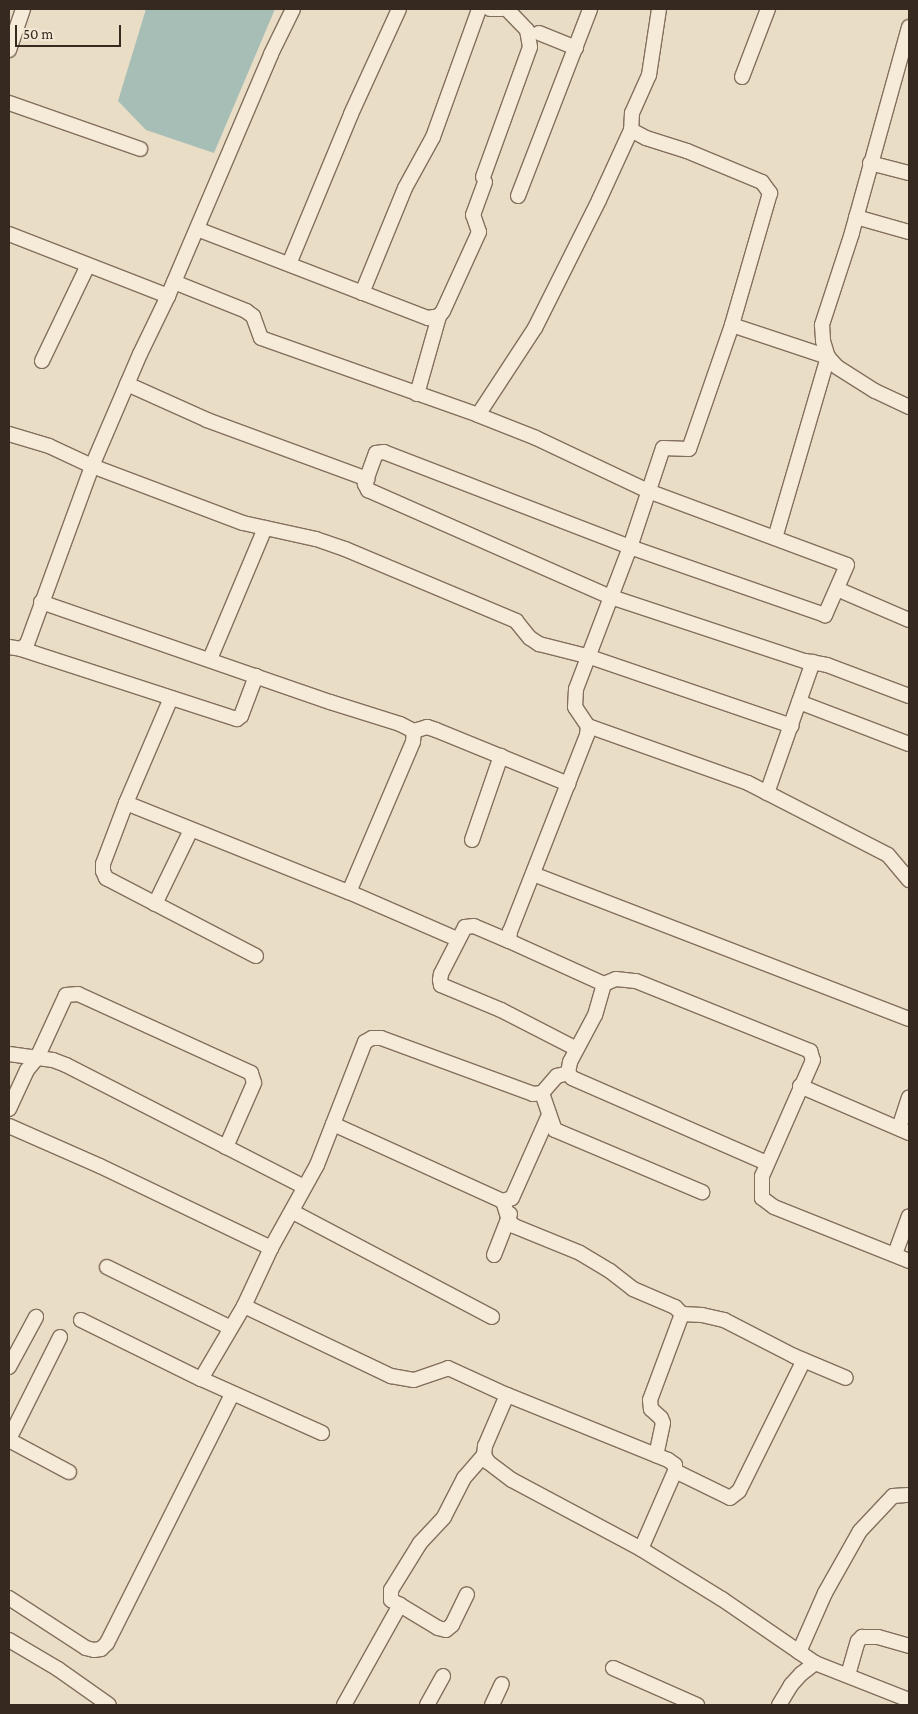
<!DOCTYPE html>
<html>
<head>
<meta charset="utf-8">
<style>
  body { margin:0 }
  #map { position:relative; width:918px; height:1714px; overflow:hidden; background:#eaddc6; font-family:"Crimson Pro",serif }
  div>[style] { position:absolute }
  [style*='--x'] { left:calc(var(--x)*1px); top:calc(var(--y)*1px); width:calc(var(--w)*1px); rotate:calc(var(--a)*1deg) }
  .water>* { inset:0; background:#a7beb6 }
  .roads { filter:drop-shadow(1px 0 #836f5d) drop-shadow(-1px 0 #836f5d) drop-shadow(0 1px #836f5d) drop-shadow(0 -1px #836f5d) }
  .minor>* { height:14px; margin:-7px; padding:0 7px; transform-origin:7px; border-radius:7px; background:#f6ebd8 }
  span { translate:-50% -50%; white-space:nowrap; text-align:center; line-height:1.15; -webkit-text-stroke:5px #f2e8d4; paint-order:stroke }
  .frame { position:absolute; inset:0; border:10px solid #352920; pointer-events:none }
  .scale { position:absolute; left:15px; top:25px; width:106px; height:22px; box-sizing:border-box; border:2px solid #352920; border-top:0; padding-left:6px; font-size:15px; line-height:18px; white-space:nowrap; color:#352920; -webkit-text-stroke:4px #f2e8d4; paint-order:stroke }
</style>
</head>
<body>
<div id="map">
  <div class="water">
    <i style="clip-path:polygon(146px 9px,275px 9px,214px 153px,146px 130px,118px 101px)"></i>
  </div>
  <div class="roads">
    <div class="minor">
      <i style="--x:490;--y:9;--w:12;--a:0"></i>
      <i style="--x:659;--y:9;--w:67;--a:98.6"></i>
      <i style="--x:649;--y:75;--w:42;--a:114.1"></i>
      <i style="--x:632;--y:113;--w:17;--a:93"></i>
      <i style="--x:631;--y:130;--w:17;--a:28"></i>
      <i style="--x:646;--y:138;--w:43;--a:17.6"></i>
      <i style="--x:687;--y:151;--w:81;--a:22.5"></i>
      <i style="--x:762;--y:182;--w:14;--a:54"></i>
      <i style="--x:770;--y:193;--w:137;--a:106.1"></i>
      <i style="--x:909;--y:27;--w:214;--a:105.5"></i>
      <i style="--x:852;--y:233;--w:97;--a:108.1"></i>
      <i style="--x:822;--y:325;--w:16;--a:86"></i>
      <i style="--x:823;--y:341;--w:17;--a:73"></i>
      <i style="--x:828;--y:357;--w:13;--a:48"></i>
      <i style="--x:837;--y:367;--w:45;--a:32.3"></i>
      <i style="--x:875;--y:391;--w:38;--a:25"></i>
      <i style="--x:539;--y:33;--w:40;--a:22"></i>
      <i style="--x:9;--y:50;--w:43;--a:-71.1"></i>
      <i style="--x:742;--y:77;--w:73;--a:-69.1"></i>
      <i style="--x:9;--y:103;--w:139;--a:19.3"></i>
      <i style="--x:870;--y:163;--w:40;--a:14.4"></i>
      <i style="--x:483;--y:177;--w:138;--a:-70.1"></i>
      <i style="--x:530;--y:47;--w:17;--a:-100"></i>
      <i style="--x:527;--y:30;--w:29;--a:-134"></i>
      <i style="--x:518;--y:196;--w:200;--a:-68.9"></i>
      <i style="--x:856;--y:217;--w:55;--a:15.8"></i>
      <i style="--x:197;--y:229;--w:248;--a:21.1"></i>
      <i style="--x:428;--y:318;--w:11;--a:-10"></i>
      <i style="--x:439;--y:316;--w:6;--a:-51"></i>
      <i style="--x:443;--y:311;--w:87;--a:-65.5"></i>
      <i style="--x:479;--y:232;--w:18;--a:-109"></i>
      <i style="--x:473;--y:215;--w:35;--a:-70"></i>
      <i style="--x:9;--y:234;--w:171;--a:21.3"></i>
      <i style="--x:289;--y:264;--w:162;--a:-67.5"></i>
      <i style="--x:351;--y:114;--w:115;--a:-65.4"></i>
      <i style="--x:174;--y:282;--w:78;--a:21.9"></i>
      <i style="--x:246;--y:311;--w:9;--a:36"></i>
      <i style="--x:253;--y:316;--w:23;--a:70"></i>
      <i style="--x:261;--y:338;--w:230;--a:19.5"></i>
      <i style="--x:478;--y:415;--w:62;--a:21.6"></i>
      <i style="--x:536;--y:438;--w:124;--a:25.3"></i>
      <i style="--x:648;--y:491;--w:212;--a:20.4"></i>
      <i style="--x:847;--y:565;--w:55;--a:113.7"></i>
      <i style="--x:825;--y:615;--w:207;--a:-160.8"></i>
      <i style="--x:630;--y:547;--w:264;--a:-158.9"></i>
      <i style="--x:384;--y:452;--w:8;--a:173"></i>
      <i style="--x:376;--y:453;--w:33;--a:110"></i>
      <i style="--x:365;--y:484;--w:7;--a:63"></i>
      <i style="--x:368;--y:490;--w:266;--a:23.8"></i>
      <i style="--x:611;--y:597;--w:204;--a:18.3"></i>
      <i style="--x:805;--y:661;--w:22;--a:10"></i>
      <i style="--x:827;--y:665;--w:88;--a:20.7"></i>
      <i style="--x:362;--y:293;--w:113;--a:-67.7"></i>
      <i style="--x:405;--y:188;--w:58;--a:-61.2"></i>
      <i style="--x:433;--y:137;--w:136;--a:-70.2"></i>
      <i style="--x:42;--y:361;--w:106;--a:-64.4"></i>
      <i style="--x:127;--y:384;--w:88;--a:24.2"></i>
      <i style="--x:207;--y:420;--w:171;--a:20.2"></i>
      <i style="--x:417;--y:394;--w:81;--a:-74.2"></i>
      <i style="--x:478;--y:415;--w:104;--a:-56.8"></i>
      <i style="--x:535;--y:328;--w:143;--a:-63.4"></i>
      <i style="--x:599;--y:200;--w:77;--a:-65.4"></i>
      <i style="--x:9;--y:434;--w:42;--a:16.7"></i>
      <i style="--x:49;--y:446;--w:47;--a:24.9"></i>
      <i style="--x:92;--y:466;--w:161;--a:20.7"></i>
      <i style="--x:243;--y:523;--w:75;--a:12.4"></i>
      <i style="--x:316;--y:539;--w:31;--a:19"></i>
      <i style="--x:345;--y:549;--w:186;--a:22.8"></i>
      <i style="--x:516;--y:621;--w:22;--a:51"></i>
      <i style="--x:530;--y:638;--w:11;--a:34"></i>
      <i style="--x:539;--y:644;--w:53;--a:14.3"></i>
      <i style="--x:590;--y:657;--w:213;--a:18.9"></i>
      <i style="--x:775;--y:538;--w:189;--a:-73.7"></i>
      <i style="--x:828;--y:357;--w:101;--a:-161.6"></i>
      <i style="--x:732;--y:325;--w:131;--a:109.1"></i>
      <i style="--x:689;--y:449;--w:26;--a:-178"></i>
      <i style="--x:663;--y:448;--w:104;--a:108.4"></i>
      <i style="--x:630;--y:547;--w:152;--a:110.8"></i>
      <i style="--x:576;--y:689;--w:18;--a:93"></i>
      <i style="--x:575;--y:707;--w:23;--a:56"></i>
      <i style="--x:588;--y:726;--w:9;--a:96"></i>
      <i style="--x:587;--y:735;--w:211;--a:111.4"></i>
      <i style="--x:510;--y:931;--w:10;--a:96"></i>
      <i style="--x:509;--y:941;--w:104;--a:24.4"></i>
      <i style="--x:604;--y:984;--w:13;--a:-23"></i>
      <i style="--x:616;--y:979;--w:20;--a:6"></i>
      <i style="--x:636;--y:981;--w:188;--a:21.9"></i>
      <i style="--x:810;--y:1051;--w:9;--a:72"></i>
      <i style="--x:813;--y:1060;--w:127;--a:113.7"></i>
      <i style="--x:762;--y:1176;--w:22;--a:90"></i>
      <i style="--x:762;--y:1198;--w:15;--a:37"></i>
      <i style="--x:774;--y:1207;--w:145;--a:21.8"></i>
      <i style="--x:837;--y:589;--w:78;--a:23.3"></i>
      <i style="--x:41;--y:602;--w:306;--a:19.1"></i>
      <i style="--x:330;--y:702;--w:73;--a:17.4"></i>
      <i style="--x:400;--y:724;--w:16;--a:27"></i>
      <i style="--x:414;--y:731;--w:14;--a:-17"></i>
      <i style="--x:427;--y:727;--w:9;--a:18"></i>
      <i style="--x:436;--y:730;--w:143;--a:22.2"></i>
      <i style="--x:9;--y:647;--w:12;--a:9"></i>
      <i style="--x:21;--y:649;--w:8;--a:-40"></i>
      <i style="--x:27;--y:644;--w:189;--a:-69.9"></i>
      <i style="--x:92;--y:466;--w:122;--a:-66.8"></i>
      <i style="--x:140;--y:354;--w:64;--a:-64.2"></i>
      <i style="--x:168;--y:296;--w:263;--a:-66.9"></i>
      <i style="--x:271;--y:54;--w:50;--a:-63.9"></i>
      <i style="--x:21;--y:649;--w:227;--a:18"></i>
      <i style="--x:237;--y:719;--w:5;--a:-37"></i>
      <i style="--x:241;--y:716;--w:43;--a:-69.4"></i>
      <i style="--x:210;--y:659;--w:142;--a:-67.2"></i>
      <i style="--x:171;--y:698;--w:114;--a:113.2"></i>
      <i style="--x:126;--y:803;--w:65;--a:110.7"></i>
      <i style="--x:103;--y:864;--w:7;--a:90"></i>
      <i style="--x:103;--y:871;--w:8;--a:67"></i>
      <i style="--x:106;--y:878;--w:169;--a:27.5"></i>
      <i style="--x:799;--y:702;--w:118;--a:20.9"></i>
      <i style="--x:588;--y:726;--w:170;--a:19.6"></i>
      <i style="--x:748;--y:783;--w:157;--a:27.2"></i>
      <i style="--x:888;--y:855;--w:33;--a:50"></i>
      <i style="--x:767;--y:793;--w:139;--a:-70.7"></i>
      <i style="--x:126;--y:803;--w:240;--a:21.8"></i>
      <i style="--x:349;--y:892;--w:118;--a:23.5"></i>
      <i style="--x:472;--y:840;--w:89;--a:-71"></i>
      <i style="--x:533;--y:874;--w:403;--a:21.1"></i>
      <i style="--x:349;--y:892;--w:163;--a:-66.9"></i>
      <i style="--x:413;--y:742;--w:11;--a:-85"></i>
      <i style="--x:155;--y:904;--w:82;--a:-64.1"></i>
      <i style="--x:509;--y:941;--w:38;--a:-157"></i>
      <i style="--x:474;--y:926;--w:9;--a:174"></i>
      <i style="--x:465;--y:927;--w:53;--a:117.1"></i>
      <i style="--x:441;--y:974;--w:6;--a:99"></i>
      <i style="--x:440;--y:980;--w:5;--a:79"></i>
      <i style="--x:441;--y:985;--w:65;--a:22.6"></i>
      <i style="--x:501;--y:1010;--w:85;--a:27.2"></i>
      <i style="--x:604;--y:984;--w:32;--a:106"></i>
      <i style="--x:595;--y:1015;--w:53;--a:118"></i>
      <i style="--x:570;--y:1062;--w:11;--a:100"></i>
      <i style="--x:568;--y:1073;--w:6;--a:51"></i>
      <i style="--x:572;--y:1078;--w:213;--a:23.6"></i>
      <i style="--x:9;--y:1054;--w:44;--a:7.8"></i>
      <i style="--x:53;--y:1060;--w:14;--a:21"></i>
      <i style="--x:66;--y:1065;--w:267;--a:27.1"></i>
      <i style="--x:800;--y:1086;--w:119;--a:23.3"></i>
      <i style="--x:542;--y:1093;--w:39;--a:71"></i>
      <i style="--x:555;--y:1130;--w:160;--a:22.9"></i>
      <i style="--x:9;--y:1109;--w:43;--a:-65.2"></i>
      <i style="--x:27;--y:1070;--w:16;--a:-50"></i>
      <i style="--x:37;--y:1058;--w:69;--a:-65.3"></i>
      <i style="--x:66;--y:995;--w:12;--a:-5"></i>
      <i style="--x:78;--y:994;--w:190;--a:24.5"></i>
      <i style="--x:251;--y:1073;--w:10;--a:73"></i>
      <i style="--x:254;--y:1083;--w:70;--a:113.6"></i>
      <i style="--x:333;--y:1124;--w:187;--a:24.4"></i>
      <i style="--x:503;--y:1201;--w:9;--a:-18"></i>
      <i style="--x:512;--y:1198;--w:91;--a:-66"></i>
      <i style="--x:9;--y:1126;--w:99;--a:23.7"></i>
      <i style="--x:100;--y:1166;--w:190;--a:25.6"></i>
      <i style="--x:899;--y:1128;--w:32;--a:-72"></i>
      <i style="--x:503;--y:1201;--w:21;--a:73"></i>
      <i style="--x:509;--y:1221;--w:7;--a:45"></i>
      <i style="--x:514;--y:1226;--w:71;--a:22.2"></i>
      <i style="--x:580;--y:1253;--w:35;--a:31"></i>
      <i style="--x:610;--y:1271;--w:29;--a:38"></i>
      <i style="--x:633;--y:1289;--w:46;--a:23.2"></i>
      <i style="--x:675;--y:1307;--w:10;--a:45"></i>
      <i style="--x:682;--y:1314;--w:92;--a:110.4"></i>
      <i style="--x:650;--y:1400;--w:9;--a:84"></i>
      <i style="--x:651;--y:1409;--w:13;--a:42"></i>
      <i style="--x:661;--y:1418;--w:5;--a:68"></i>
      <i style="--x:663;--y:1423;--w:33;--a:102"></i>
      <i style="--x:293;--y:1212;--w:225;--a:27.8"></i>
      <i style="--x:895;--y:1254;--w:40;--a:-69.8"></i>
      <i style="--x:494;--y:1255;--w:44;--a:-68.7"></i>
      <i style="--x:107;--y:1267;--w:136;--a:26.2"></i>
      <i style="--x:244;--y:1306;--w:163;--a:25.5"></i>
      <i style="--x:391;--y:1376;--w:23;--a:10"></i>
      <i style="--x:414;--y:1380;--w:36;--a:-19"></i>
      <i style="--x:448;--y:1368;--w:65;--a:24.6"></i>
      <i style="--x:682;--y:1314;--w:20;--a:3"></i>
      <i style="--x:702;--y:1315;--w:23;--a:13"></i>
      <i style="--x:724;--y:1320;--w:79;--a:27.2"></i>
      <i style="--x:794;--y:1356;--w:56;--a:22.9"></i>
      <i style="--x:81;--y:1320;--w:134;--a:26.2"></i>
      <i style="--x:9;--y:1367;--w:57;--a:-61.6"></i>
      <i style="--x:322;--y:1433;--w:133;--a:-155.9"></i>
      <i style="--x:201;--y:1379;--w:85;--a:-59.5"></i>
      <i style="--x:244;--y:1306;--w:64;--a:-65"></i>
      <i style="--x:271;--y:1248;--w:95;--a:-61"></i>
      <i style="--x:317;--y:1165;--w:132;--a:-68.7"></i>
      <i style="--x:365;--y:1042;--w:8;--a:-30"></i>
      <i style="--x:372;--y:1038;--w:9;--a:0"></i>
      <i style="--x:381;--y:1038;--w:162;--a:20.2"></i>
      <i style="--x:533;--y:1094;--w:9;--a:-6"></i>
      <i style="--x:542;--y:1093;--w:23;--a:-49"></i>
      <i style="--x:557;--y:1076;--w:11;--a:-15"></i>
      <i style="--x:9;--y:1439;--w:114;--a:-63.4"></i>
      <i style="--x:9;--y:1440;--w:68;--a:28.1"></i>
      <i style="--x:675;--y:1471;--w:61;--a:26.1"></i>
      <i style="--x:730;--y:1498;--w:11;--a:-38"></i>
      <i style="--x:739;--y:1491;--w:146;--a:-63.6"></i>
      <i style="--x:641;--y:1549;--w:85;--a:-66.4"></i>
      <i style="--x:675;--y:1471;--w:6;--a:-90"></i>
      <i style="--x:675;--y:1465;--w:9;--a:-144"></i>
      <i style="--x:668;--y:1460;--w:174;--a:-158"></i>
      <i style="--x:507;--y:1395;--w:56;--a:113.3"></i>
      <i style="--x:485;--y:1446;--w:9;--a:96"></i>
      <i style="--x:484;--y:1455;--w:8;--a:60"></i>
      <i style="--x:488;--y:1462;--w:30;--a:37"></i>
      <i style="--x:512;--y:1480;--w:146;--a:28.1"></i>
      <i style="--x:641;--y:1549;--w:95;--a:31.7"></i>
      <i style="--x:722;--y:1599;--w:113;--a:34.5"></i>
      <i style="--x:9;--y:1598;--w:92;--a:33"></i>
      <i style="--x:86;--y:1648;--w:8;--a:14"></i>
      <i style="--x:94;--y:1650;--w:7;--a:-8"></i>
      <i style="--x:101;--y:1649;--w:8;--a:-45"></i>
      <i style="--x:107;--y:1643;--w:279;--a:-63.3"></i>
      <i style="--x:400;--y:1605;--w:10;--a:-151"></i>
      <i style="--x:391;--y:1600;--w:10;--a:-90"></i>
      <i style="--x:391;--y:1590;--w:55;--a:-58.3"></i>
      <i style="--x:420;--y:1543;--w:35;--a:-47"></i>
      <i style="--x:444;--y:1517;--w:44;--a:-62.9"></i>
      <i style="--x:464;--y:1478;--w:30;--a:-49"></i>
      <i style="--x:9;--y:1640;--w:57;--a:30.6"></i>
      <i style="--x:58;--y:1669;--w:62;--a:35.2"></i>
      <i style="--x:799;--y:1652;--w:64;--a:-66.2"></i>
      <i style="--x:825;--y:1593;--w:71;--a:-60.6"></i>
      <i style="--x:860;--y:1531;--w:48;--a:-46.7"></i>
      <i style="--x:893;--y:1496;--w:16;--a:-4"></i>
      <i style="--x:613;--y:1668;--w:92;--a:23.8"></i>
      <i style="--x:848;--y:1675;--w:35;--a:-74"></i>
      <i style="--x:858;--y:1641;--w:6;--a:-45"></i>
      <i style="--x:862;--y:1637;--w:16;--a:0"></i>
      <i style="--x:878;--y:1637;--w:32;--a:16"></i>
      <i style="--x:344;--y:1705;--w:115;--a:-60.8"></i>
      <i style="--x:400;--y:1605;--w:44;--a:31.2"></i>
      <i style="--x:438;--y:1628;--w:8;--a:14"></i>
      <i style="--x:446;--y:1630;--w:8;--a:-40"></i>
      <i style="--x:452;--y:1625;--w:34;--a:-64"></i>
      <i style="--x:427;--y:1705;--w:33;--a:-61"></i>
      <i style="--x:492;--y:1705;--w:23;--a:-65"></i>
      <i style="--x:779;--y:1705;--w:23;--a:-59"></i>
      <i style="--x:791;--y:1685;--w:15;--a:-48"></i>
      <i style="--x:801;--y:1674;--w:18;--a:-38"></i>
      <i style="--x:815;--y:1663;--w:101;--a:21.5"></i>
    </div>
  </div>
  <div class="frame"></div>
  <div class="scale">50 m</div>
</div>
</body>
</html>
